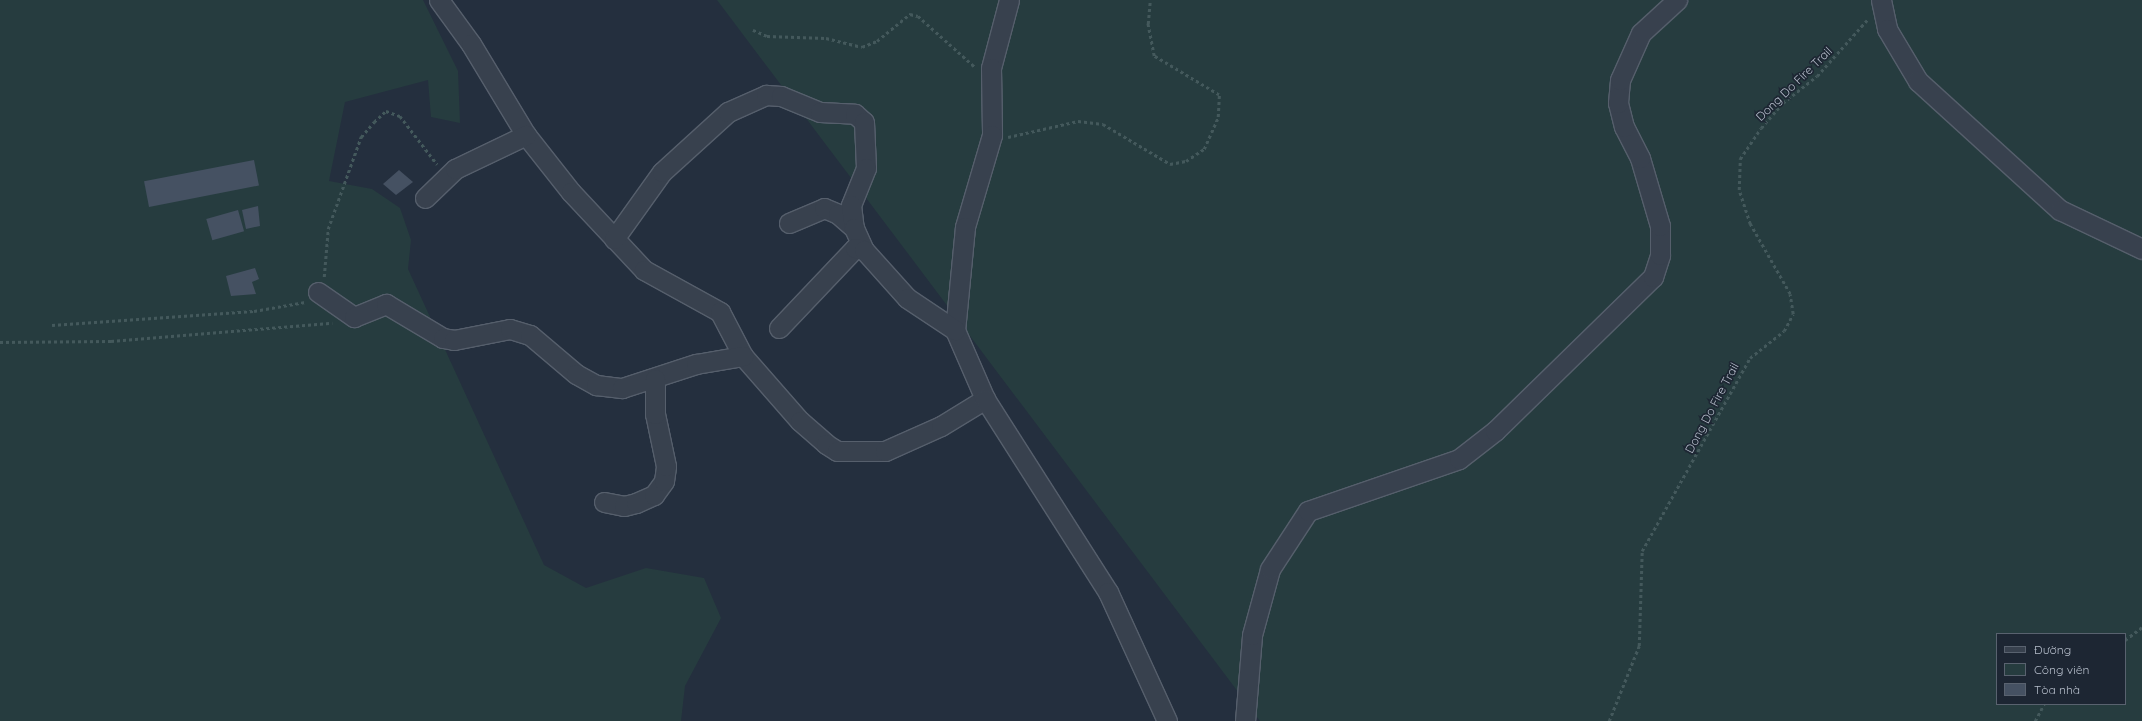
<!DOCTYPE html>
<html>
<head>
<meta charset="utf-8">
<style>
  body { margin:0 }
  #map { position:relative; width:2142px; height:721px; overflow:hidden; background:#242f3e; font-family:Quicksand,sans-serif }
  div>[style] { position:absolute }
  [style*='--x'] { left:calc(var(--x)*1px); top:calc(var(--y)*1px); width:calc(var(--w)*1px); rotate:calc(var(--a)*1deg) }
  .green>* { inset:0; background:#263c3f }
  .building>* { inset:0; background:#455162; transform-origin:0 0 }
  .path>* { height:2.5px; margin-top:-1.25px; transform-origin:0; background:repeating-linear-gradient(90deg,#44595c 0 3px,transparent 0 6px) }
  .roads { filter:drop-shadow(1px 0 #565f6c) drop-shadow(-1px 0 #565f6c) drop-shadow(0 1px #565f6c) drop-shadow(0 -1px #565f6c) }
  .minor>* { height:19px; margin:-9.5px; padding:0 9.5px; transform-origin:9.5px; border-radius:9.5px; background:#38414e }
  span { translate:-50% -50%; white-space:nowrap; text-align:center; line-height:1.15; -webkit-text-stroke:3.5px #1d2633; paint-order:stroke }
  .street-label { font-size:12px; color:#b4bcc9 }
  .legend { position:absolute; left:1996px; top:633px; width:130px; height:72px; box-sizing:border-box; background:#1d2633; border:1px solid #59626f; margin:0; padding:5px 7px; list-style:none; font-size:12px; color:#b4bcc9 }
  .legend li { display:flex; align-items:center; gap:8px; height:20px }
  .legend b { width:20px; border:1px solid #59626f }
</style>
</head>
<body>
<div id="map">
  <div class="green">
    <i style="clip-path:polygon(0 0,423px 0,458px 71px,460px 123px,431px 117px,428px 80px,345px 102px,329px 181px,372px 189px,400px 208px,411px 240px,408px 269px,544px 565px,586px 588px,646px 568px,704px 578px,721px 618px,685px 686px,681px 721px,0 721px)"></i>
    <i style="clip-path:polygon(evenodd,717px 0,2142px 0,2142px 721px,1260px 721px,717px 0,1997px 634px,2125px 634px,2125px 704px,1997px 704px,1997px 634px)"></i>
  </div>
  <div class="building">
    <i style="left:254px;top:160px;width:26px;height:112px;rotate:79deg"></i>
    <i style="clip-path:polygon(399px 170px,413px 182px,396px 195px,383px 184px)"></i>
    <i style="clip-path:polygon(258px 206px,260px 226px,246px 229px,242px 210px)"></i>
    <i style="left:238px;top:210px;width:22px;height:33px;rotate:74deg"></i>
    <i style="clip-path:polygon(255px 268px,259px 279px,252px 282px,256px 294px,231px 296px,226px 276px)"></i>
  </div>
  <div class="path">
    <i style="--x:753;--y:30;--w:15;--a:23"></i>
    <i style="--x:767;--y:36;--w:59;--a:1.9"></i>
    <i style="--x:826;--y:38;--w:37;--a:14"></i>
    <i style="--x:862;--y:47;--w:16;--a:-22"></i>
    <i style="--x:877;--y:41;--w:43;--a:-39.3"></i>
    <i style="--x:910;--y:14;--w:8;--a:14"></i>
    <i style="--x:918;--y:16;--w:76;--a:41.8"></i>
    <i style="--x:1008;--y:137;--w:72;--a:-12.9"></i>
    <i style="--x:1078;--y:121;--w:25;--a:7"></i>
    <i style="--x:1103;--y:124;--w:78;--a:30.8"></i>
    <i style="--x:1170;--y:164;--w:16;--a:-11"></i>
    <i style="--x:1186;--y:161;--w:22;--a:-34"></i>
    <i style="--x:1204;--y:149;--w:35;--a:-66"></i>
    <i style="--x:1218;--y:117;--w:22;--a:-87"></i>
    <i style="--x:1219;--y:95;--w:76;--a:-149"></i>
    <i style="--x:1154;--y:56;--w:33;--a:-101"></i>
    <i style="--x:1148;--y:24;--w:24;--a:-85"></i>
    <i style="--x:324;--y:277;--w:48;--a:-85.2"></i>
    <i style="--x:328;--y:229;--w:98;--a:-70.3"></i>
    <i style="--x:361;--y:137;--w:20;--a:-49"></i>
    <i style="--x:374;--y:122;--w:16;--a:-43"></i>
    <i style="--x:386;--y:111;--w:15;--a:20"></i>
    <i style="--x:400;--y:116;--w:61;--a:52.4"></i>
    <i style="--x:52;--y:325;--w:202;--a:-4"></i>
    <i style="--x:254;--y:311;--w:52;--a:-10"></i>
    <i style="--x:0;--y:342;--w:111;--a:-0.5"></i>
    <i style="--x:111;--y:341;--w:222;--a:-4.7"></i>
    <i style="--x:2125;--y:640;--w:21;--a:-37"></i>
    <i style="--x:1609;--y:721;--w:81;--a:-68.2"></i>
    <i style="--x:1639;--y:646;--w:95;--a:-88.2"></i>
    <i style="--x:1642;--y:551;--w:221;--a:-60.8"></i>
    <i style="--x:1750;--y:358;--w:43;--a:-38.5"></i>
    <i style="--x:1784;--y:331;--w:19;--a:-62"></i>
    <i style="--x:1793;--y:314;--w:20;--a:-99"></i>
    <i style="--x:1790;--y:294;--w:81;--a:-119.7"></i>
    <i style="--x:1750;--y:224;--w:36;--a:-108"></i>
    <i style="--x:1739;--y:190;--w:31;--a:-88"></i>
    <i style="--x:1740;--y:159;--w:37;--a:-56"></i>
    <i style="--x:1761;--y:128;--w:33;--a:-49"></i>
    <i style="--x:1783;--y:103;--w:43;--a:-38.5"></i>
    <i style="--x:1817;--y:76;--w:75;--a:-48.2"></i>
    <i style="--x:2035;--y:721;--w:19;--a:-62"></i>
  </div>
  <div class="roads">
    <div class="minor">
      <i style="--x:439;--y:0;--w:54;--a:54"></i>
      <i style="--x:471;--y:44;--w:106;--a:58.9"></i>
      <i style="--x:526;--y:135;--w:73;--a:51.7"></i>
      <i style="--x:571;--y:192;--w:107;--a:46.9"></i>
      <i style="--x:644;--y:270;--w:87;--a:28.9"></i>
      <i style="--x:720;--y:312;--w:50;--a:62.4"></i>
      <i style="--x:743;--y:356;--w:86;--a:48.8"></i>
      <i style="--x:800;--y:421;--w:35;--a:41"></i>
      <i style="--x:826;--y:444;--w:13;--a:32"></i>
      <i style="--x:837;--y:451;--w:48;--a:0"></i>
      <i style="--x:885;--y:451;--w:61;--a:-24.1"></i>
      <i style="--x:941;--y:426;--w:52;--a:-31.5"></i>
      <i style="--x:1009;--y:0;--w:70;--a:104.8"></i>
      <i style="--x:991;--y:68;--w:67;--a:89.1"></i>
      <i style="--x:992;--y:135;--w:96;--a:106.4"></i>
      <i style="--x:965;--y:227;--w:103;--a:95.5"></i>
      <i style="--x:955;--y:330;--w:75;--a:66.5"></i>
      <i style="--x:985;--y:399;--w:229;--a:57.5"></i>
      <i style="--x:1108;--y:592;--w:142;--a:65.4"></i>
      <i style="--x:1881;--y:0;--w:30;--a:78"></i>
      <i style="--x:1887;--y:29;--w:61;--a:59.2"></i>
      <i style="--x:1918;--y:81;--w:192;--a:42.3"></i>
      <i style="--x:2060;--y:210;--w:91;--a:25.4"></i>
      <i style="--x:425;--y:198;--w:42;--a:-44"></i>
      <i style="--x:455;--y:169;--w:79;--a:-25.6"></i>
      <i style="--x:789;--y:223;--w:38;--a:-23"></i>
      <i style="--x:824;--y:208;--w:15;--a:23"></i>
      <i style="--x:838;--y:214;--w:21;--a:41"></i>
      <i style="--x:614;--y:239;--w:82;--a:-54.4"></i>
      <i style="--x:662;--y:172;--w:89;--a:-42.3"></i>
      <i style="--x:728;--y:112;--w:42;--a:-24.1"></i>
      <i style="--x:766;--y:95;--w:15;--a:4"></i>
      <i style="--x:781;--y:96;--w:42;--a:22.3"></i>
      <i style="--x:820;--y:112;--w:35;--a:3"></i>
      <i style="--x:855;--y:114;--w:12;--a:42"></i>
      <i style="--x:864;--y:122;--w:46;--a:87.5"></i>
      <i style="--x:866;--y:168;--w:40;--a:112"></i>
      <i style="--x:851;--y:205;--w:23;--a:83"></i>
      <i style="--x:854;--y:228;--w:24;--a:66"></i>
      <i style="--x:318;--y:292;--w:44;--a:34.8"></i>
      <i style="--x:354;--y:317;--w:35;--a:-22"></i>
      <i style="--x:386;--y:304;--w:66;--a:30.8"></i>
      <i style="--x:443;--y:338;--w:11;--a:10"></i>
      <i style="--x:454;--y:340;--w:57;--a:-11.1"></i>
      <i style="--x:510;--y:329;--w:21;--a:17"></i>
      <i style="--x:530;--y:335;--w:60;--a:40.3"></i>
      <i style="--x:576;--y:374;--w:23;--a:29"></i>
      <i style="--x:596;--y:385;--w:26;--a:7"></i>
      <i style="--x:622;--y:388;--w:78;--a:-18"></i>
      <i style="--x:696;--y:364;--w:48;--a:-9.7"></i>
      <i style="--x:779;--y:328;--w:110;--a:-46.5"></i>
      <i style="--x:855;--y:248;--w:9;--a:13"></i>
      <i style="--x:864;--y:250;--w:64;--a:48.1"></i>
      <i style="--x:907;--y:298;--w:58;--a:33.7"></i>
      <i style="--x:604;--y:502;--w:20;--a:11"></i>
      <i style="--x:624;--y:506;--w:12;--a:-14"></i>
      <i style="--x:636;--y:503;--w:20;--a:-24"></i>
      <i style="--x:654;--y:495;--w:17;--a:-54"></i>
      <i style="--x:664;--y:481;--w:15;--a:-82"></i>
      <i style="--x:666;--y:466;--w:53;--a:-101.9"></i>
      <i style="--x:655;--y:414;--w:35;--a:-90"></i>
      <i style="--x:1245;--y:721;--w:86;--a:-85.3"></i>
      <i style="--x:1252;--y:635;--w:68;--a:-74.7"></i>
      <i style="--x:1270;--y:569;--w:69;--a:-56.8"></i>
      <i style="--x:1308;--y:511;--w:160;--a:-19"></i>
      <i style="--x:1459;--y:459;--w:46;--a:-37.9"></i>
      <i style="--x:1495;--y:431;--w:221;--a:-44.3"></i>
      <i style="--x:1653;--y:277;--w:23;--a:-72"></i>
      <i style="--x:1660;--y:255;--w:29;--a:-90"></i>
      <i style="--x:1660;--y:226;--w:71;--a:-106.4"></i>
      <i style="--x:1640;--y:158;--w:35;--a:-117"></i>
      <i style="--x:1624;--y:127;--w:25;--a:-104"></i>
      <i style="--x:1618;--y:103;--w:23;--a:-85"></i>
      <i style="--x:1620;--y:80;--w:51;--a:-65.9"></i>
      <i style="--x:1641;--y:33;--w:49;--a:-42.5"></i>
    </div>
  </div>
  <div class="street-label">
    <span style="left:1794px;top:84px;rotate:-44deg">Dong Do Fire Trail</span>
    <span style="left:1712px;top:408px;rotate:-62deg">Dong Do Fire Trail</span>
  </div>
  <ul class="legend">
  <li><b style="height:5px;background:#38414e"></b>Đường</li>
  <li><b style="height:11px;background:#263c3f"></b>Công viên</li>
  <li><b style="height:11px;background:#455162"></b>Tòa nhà</li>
  </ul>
</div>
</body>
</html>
